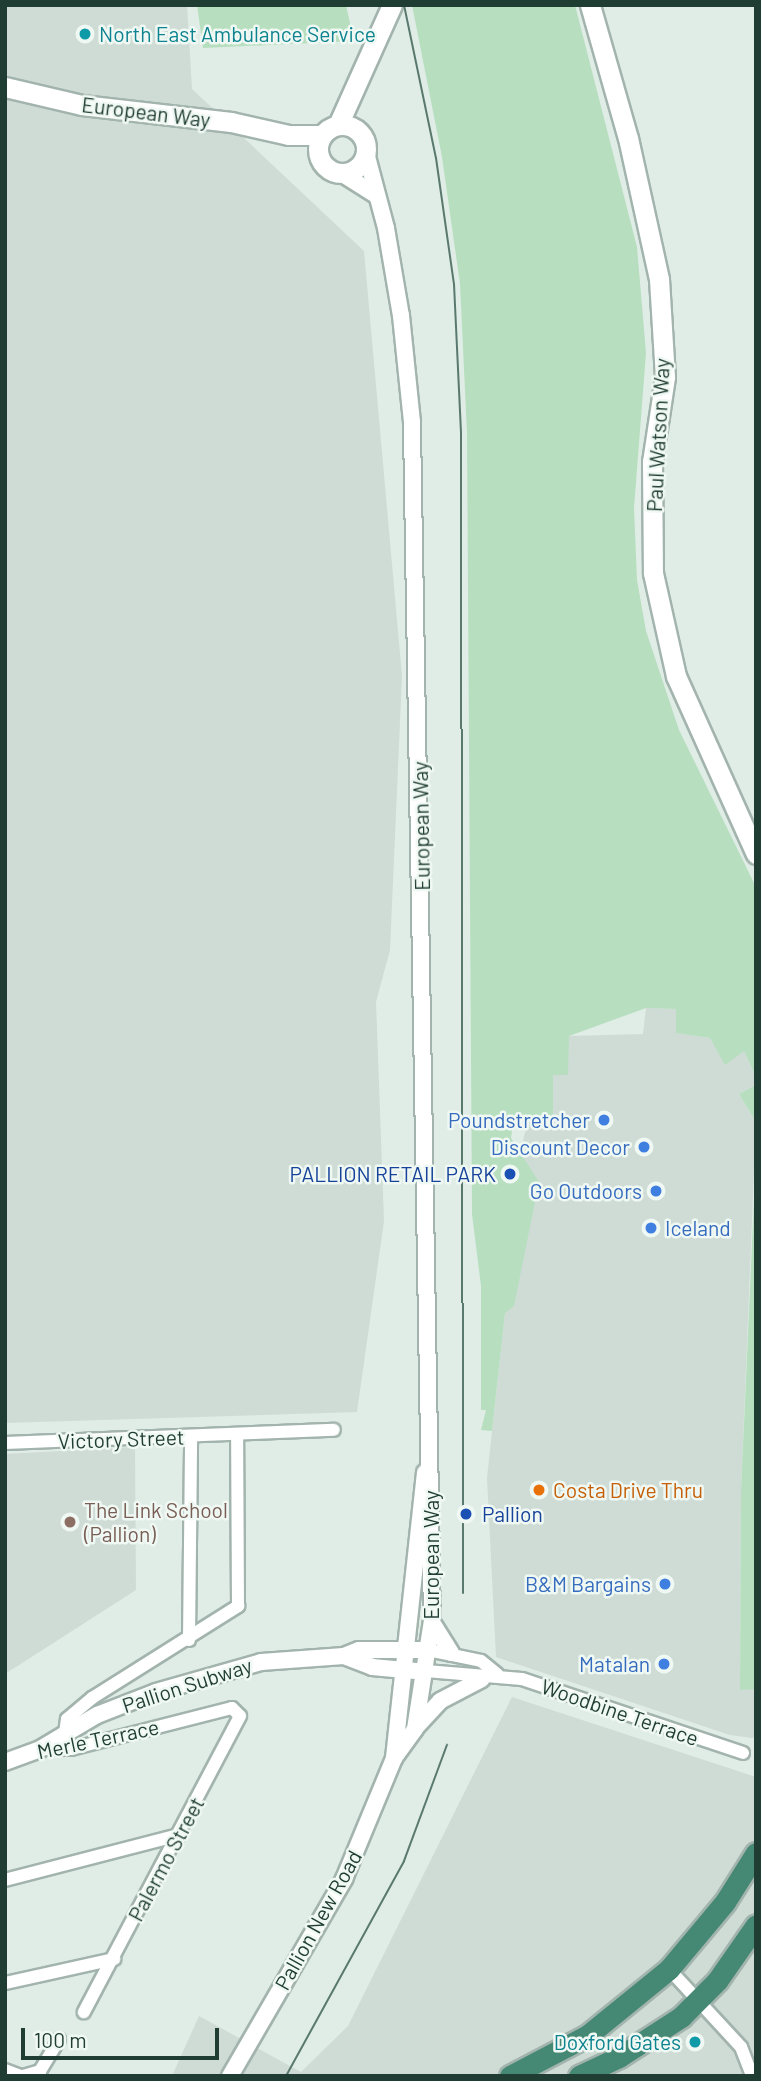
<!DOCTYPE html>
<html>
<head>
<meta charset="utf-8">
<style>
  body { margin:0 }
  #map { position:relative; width:761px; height:2081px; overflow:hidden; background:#e0ece6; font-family:Barlow,sans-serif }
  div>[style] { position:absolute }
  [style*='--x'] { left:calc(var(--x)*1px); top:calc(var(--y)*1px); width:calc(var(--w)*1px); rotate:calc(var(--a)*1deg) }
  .built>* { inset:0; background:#cedcd5 }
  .green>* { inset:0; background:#b7dfbf }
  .roads { filter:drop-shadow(2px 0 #a2b4ad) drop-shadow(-2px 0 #a2b4ad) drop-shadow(0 2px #a2b4ad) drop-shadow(0 -2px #a2b4ad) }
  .minor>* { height:12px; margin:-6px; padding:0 6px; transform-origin:6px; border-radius:6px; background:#fff }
  .tertiary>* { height:16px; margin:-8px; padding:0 8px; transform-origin:8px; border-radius:8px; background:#fff }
  .secondary>* { height:19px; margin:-9.5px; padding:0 9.5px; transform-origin:9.5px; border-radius:9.5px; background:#fff }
  .secondary>.ring { margin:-9.5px; padding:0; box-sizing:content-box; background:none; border:19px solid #fff; border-radius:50% }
  .trunk>* { height:21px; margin:-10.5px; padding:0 10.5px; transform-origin:10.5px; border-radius:10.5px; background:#458874 }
  .tram>* { height:2px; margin:-1px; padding:0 1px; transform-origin:1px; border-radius:1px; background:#59796f }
  .dots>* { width:19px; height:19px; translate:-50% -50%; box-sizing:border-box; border:4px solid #f0f8f4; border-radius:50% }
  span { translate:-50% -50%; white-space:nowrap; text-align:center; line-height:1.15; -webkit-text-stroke:5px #f0f8f4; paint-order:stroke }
  .culture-label { font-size:21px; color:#0d838f }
  .left { translate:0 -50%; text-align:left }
  .right { translate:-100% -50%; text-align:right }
  .street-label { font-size:21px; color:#1f3d33 }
  .shop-label { font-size:21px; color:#366cbe }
  .transit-label { font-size:21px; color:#164399 }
  .food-label { font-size:21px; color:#c56008 }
  .education-label { font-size:21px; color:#785e54 }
  .frame { position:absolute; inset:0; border:7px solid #1f3d33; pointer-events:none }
  .scale { position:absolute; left:21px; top:2028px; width:198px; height:32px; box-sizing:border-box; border:4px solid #1f3d33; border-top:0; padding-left:9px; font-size:21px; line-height:24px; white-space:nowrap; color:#1f3d33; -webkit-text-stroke:5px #f0f8f4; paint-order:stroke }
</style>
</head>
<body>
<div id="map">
  <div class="built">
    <i style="clip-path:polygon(5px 5px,187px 5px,192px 89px,364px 251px,402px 676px,390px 950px,376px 1002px,384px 1221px,357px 1412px,5px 1423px)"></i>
    <i style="clip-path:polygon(646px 1008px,677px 1009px,677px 1033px,710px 1038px,744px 1051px,756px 1077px,756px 1085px,739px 1094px,756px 1122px,741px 1490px,740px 1689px,756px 1689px,756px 1737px,752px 1738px,730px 1735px,496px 1657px,487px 1478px,524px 1136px,545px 1074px,569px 1036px,643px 1034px)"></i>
    <i style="clip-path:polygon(135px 1447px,136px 1590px,5px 1674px,5px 1454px)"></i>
    <i style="clip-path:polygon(512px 1697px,756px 1777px,756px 2076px,172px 2076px,199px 2016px,301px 2072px,348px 2026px)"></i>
  </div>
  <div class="green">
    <i style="clip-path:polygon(197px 5px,346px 5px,354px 41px,203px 48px)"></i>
    <i style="clip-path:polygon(412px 5px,575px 5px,637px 247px,646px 353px,634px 508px,637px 580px,646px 631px,679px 730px,756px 887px,756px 1077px,744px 1051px,725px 1065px,710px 1038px,676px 1033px,676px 1009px,646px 1008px,569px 1036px,568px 1075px,553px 1075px,553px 1118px,514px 1117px,511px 1138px,539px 1182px,514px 1306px,505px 1313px,492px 1431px,481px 1430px,486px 1410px,481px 1410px,481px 1286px,472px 1214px,467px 433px,460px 284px,442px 157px)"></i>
    <i style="clip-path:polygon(756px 1085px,756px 1122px,739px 1094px)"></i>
    <i style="clip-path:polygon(756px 1154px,756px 1689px,740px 1690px,741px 1490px)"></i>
  </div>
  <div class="roads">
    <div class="minor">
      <i style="--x:5;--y:1443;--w:329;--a:-2.3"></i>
      <i style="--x:189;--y:1640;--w:204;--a:-89.4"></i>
      <i style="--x:428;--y:1650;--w:54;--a:11.7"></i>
      <i style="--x:481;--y:1661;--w:21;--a:39"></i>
      <i style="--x:426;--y:1671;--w:96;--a:4.8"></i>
      <i style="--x:522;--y:1679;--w:233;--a:18.5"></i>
      <i style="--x:65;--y:1733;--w:14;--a:-82"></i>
      <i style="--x:67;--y:1719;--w:33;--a:-40"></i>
      <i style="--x:92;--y:1698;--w:173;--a:-32.2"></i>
      <i style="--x:238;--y:1606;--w:172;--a:-90.3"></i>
      <i style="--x:40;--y:1749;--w:31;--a:0"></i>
      <i style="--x:71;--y:1749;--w:166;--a:-14.3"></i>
      <i style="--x:232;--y:1708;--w:11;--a:45"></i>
      <i style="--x:240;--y:1716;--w:335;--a:117.8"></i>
      <i style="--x:5;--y:1880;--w:180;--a:-14.5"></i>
      <i style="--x:669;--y:1969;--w:106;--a:47.3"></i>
      <i style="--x:741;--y:2047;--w:31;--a:69"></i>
      <i style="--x:5;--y:1983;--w:112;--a:-12.4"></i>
      <i style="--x:5;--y:2070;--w:17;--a:21"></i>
      <i style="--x:23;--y:2076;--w:18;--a:-16"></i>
      <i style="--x:40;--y:2071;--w:37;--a:-59"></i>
    </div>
    <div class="tertiary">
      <i style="--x:341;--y:173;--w:41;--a:32.2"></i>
      <i style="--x:433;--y:1624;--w:34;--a:58"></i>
      <i style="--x:344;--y:1656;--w:30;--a:21"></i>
      <i style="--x:372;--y:1667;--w:44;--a:5.2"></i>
      <i style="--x:417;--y:1726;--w:34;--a:-47"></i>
      <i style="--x:440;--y:1701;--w:47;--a:-27.6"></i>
      <i style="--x:394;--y:1758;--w:287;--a:-83.8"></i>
      <i style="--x:5;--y:1762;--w:37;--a:-20"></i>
      <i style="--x:40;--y:1749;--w:66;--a:-30.8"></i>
      <i style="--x:97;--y:1715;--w:63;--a:-21.3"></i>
      <i style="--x:156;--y:1692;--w:109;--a:-15.9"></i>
      <i style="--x:261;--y:1662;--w:83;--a:-4.1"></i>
      <i style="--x:344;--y:1656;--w:16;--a:-22"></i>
      <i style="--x:359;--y:1650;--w:69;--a:0"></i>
      <i style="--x:230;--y:2076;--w:228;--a:-59.9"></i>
      <i style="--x:344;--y:1879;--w:131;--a:-67.5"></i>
      <i style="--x:394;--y:1758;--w:36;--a:-54"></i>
      <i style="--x:415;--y:1729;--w:109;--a:-81.1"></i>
      <i style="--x:432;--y:1621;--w:1199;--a:-90.96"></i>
      <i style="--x:412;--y:422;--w:107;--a:-95.9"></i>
      <i style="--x:401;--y:316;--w:89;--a:-99.7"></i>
      <i style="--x:386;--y:228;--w:78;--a:-104.9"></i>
    </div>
    <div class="secondary">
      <i style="--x:590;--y:5;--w:138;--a:74.1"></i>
      <i style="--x:628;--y:138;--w:144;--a:77.6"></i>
      <i style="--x:659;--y:279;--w:98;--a:86.5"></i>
      <i style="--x:665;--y:377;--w:86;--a:98.7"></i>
      <i style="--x:652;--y:462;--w:111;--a:89.5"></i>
      <i style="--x:653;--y:573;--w:106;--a:77.4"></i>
      <i style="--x:676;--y:676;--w:195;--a:65.8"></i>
      <i style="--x:5;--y:87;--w:79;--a:13.2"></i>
      <i style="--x:82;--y:105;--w:150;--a:6.5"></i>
      <i style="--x:231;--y:122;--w:58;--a:12.8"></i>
      <i style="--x:288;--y:135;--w:34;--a:0"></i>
      <i style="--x:338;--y:125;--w:132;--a:-65.8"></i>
      <i class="ring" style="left:318px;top:125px;width:29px;height:29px"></i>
    </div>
    <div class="trunk">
      <i style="--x:510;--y:2076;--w:88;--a:-27.7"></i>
      <i style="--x:588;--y:2035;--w:104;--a:-39.2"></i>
      <i style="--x:669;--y:1969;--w:87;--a:-50.1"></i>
      <i style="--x:725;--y:1902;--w:58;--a:-57.7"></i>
      <i style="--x:579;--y:2076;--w:44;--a:-25.4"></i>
      <i style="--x:619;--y:2057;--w:74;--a:-32.8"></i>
      <i style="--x:681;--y:2017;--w:51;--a:-45"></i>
      <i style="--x:717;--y:1981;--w:68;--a:-55.1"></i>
    </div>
  </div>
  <div class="tram">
    <i style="--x:404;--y:5;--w:156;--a:78.2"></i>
    <i style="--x:436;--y:158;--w:127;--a:81.9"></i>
    <i style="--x:454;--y:284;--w:149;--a:87.3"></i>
    <i style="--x:461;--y:433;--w:1160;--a:89.9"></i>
    <i style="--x:286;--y:2076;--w:245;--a:-61.2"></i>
    <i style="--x:404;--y:1861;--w:124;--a:-69.7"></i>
  </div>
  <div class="dots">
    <i style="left:85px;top:34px;background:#0f9aa8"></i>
    <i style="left:604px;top:1120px;background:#3f7fe0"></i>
    <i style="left:644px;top:1147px;background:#3f7fe0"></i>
    <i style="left:510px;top:1174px;background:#1a4fb4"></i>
    <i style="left:656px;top:1191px;background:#3f7fe0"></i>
    <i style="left:651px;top:1228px;background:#3f7fe0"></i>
    <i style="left:539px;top:1490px;background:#e8710a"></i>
    <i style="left:466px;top:1514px;background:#1a4fb4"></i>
    <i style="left:70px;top:1522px;background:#8d6e63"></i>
    <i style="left:665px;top:1584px;background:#3f7fe0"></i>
    <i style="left:664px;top:1664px;background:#3f7fe0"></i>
    <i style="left:695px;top:2042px;background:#0f9aa8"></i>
  </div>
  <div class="culture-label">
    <span class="left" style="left:99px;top:34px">North East Ambulance Service</span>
    <span class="right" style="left:681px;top:2042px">Doxford Gates</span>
  </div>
  <div class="street-label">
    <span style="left:146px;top:112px;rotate:7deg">European Way</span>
    <span style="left:658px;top:435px;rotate:-87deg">Paul Watson Way</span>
    <span style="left:421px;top:826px;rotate:-91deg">European Way</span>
    <span style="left:121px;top:1439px;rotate:-2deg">Victory Street</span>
    <span style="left:431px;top:1555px;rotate:-90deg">European Way</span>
    <span style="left:187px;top:1685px;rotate:-18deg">Pallion Subway</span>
    <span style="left:620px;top:1712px;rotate:19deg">Woodbine Terrace</span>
    <span style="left:98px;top:1739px;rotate:-12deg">Merle Terrace</span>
    <span style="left:166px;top:1859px;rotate:-62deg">Palermo Street</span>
    <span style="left:318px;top:1920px;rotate:-61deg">Pallion New Road</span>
  </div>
  <div class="shop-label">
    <span class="right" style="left:590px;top:1120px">Poundstretcher</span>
    <span class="right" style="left:630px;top:1147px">Discount Decor</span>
    <span class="right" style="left:642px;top:1191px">Go Outdoors</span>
    <span class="left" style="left:665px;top:1228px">Iceland</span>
    <span class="right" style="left:651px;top:1584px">B&amp;M Bargains</span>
    <span class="right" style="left:650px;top:1664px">Matalan</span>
  </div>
  <div class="transit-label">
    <span class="right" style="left:496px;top:1174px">PALLION RETAIL PARK</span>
    <span class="left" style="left:482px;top:1514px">Pallion</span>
  </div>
  <div class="food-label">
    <span class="left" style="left:553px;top:1490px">Costa Drive Thru</span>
  </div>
  <div class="education-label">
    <span class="left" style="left:84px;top:1522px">The Link School<br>(Pallion)</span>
  </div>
  <div class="frame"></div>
  <div class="scale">100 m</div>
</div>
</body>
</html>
